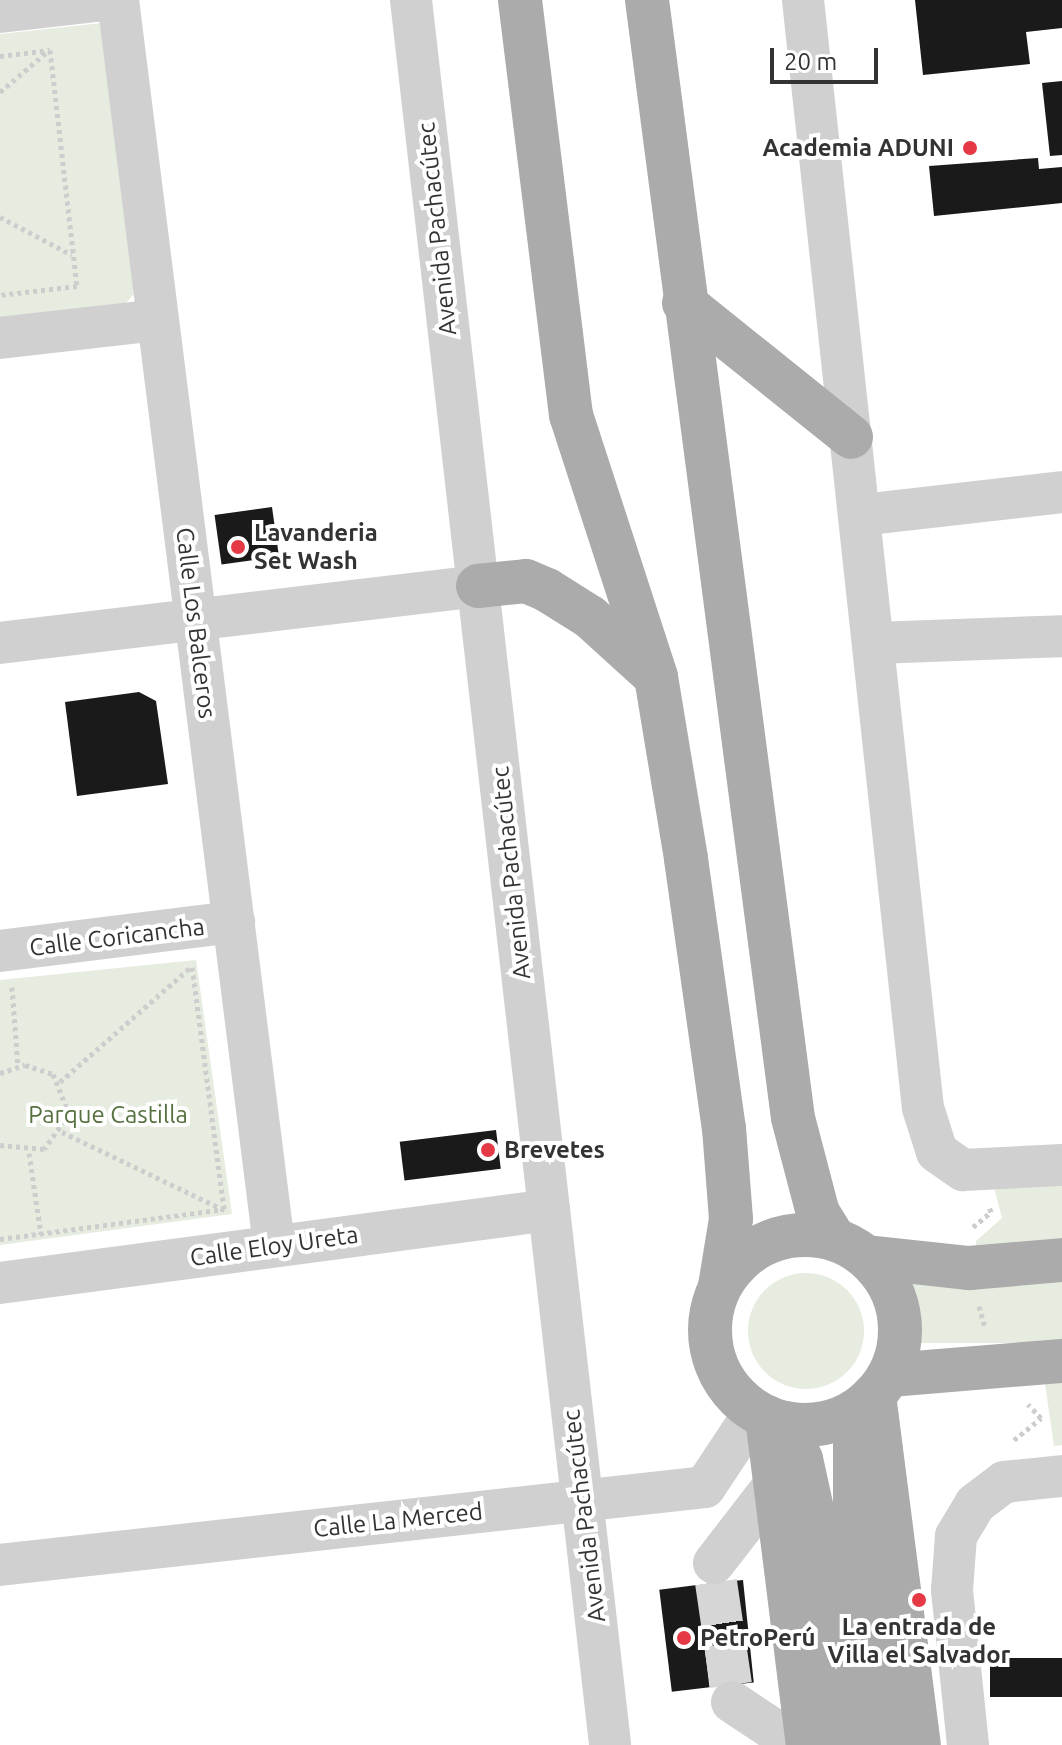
<!DOCTYPE html>
<html>
<head>
<meta charset="utf-8">
<style>
  body { margin:0 }
  #map { position:relative; width:1062px; height:1745px; overflow:hidden; background:#fff; font-family:Ubuntu,sans-serif }
  div>[style] { position:absolute }
  [style*='--x'] { left:calc(var(--x)*1px); top:calc(var(--y)*1px); width:calc(var(--w)*1px); rotate:calc(var(--a)*1deg) }
  .green>* { inset:0; background:#e6ecdf; transform-origin:0 0 }
  .round { border-radius:50% }
  .building>* { inset:0; background:#1a1a1a; transform-origin:0 0 }
  .minor-tunnel>* { height:42px; margin-top:-21px; transform-origin:0; background:repeating-linear-gradient(90deg,#d6d6d6 0 42px,transparent 0 63px) }
  .path>* { height:5px; margin-top:-2.5px; transform-origin:0; background:repeating-linear-gradient(90deg,#cdcdcd 0 4px,transparent 0 8px) }
  .minor>* { height:42px; margin:-21px; padding:0 21px; transform-origin:21px; border-radius:21px; background:#d0d0d0 }
  .major>* { height:44px; margin:-22px; padding:0 22px; transform-origin:22px; border-radius:22px; background:#ababab }
  .major>.ring { margin:-22px; padding:0; box-sizing:content-box; background:none; border:44px solid #ababab; border-radius:50% }
  .dots>* { width:22px; height:22px; translate:-50% -50%; box-sizing:border-box; border:4px solid #fff; border-radius:50% }
  span { translate:-50% -50%; white-space:nowrap; text-align:center; line-height:1.15; -webkit-text-stroke:8px #fff; paint-order:stroke }
  .poi-label { font-size:24px; color:#333; font-weight:700 }
  .right { translate:-100% -50%; text-align:right }
  .left { translate:0 -50%; text-align:left }
  .street-label { font-size:24px; color:#333 }
  .park-label { font-size:24px; color:#56703f }
  .scale { position:absolute; left:770px; top:48px; width:108px; height:36px; box-sizing:border-box; border:4px solid #333; border-top:0; padding-left:10px; font-size:24px; line-height:28px; white-space:nowrap; color:#333; -webkit-text-stroke:6px #fff; paint-order:stroke }
</style>
</head>
<body>
<div id="map">
  <div class="green">
    <i style="clip-path:polygon(102px 23px,134px 294px,126px 303px,0 319px,0 34px)"></i>
    <i style="clip-path:polygon(196px 960px,232px 1214px,0 1245px,0 980px)"></i>
    <i style="clip-path:polygon(1062px 1179px,1062px 1247px,976px 1257px,976px 1241px,1002px 1218px,994px 1187px)"></i>
    <i style="left:1062px;top:1265px;width:78px;height:171px;rotate:90deg"></i>
    <i class="round" style="left:748px;top:1273px;width:116px;height:116px"></i>
    <i style="clip-path:polygon(1062px 1382px,1062px 1445px,1054px 1446px,1045px 1384px)"></i>
  </div>
  <div class="building">
    <i style="clip-path:polygon(915px 0,1062px 0,1062px 28px,1026px 32px,1030px 64px,923px 75px)"></i>
    <i style="clip-path:polygon(1062px 81px,1062px 155px,1050px 156px,1042px 83px)"></i>
    <i style="clip-path:polygon(1038px 158px,1039px 169px,1062px 167px,1062px 203px,934px 216px,929px 166px)"></i>
    <i style="left:272px;top:507px;width:50px;height:58px;rotate:82deg"></i>
    <i style="clip-path:polygon(139px 692px,156px 701px,168px 784px,77px 796px,65px 702px)"></i>
    <i style="left:496px;top:1130px;width:39px;height:97px;rotate:83deg"></i>
    <i style="left:743px;top:1580px;width:103px;height:37px;rotate:84deg"></i>
    <i style="left:697px;top:1585px;width:103px;height:38px;rotate:83deg"></i>
    <i style="left:1062px;top:1658px;width:39px;height:72px;rotate:90deg"></i>
  </div>
  <div class="minor-tunnel">
    <i style="--x:716;--y:1582;--w:104;--a:81.7"></i>
  </div>
  <div class="path">
    <i style="--x:0;--y:56;--w:50;--a:-6.8"></i>
    <i style="--x:50;--y:50;--w:238;--a:83.5"></i>
    <i style="--x:77;--y:286;--w:78;--a:173.3"></i>
    <i style="--x:0;--y:92;--w:63;--a:-40.5"></i>
    <i style="--x:0;--y:217;--w:81;--a:27.8"></i>
    <i style="--x:12;--y:987;--w:79;--a:85.7"></i>
    <i style="--x:0;--y:1073;--w:26;--a:-18"></i>
    <i style="--x:25;--y:1065;--w:29;--a:18"></i>
    <i style="--x:53;--y:1074;--w:43;--a:68.2"></i>
    <i style="--x:69;--y:1114;--w:43;--a:125.5"></i>
    <i style="--x:44;--y:1149;--w:44;--a:-174.8"></i>
    <i style="--x:60;--y:1082;--w:174;--a:-41.3"></i>
    <i style="--x:62;--y:1132;--w:180;--a:25.7"></i>
    <i style="--x:29;--y:1153;--w:82;--a:81.6"></i>
    <i style="--x:973;--y:1227;--w:23;--a:-40"></i>
    <i style="--x:991;--y:1212;--w:6;--a:-108"></i>
    <i style="--x:0;--y:1239;--w:226;--a:-7.6"></i>
    <i style="--x:224;--y:1209;--w:244;--a:-97.5"></i>
    <i style="--x:979;--y:1306;--w:22;--a:74"></i>
    <i style="--x:1014;--y:1440;--w:35;--a:-39"></i>
    <i style="--x:1041;--y:1418;--w:19;--a:-133"></i>
  </div>
  <div class="minor">
    <i style="--x:118;--y:0;--w:1256;--a:82.86"></i>
    <i style="--x:411;--y:0;--w:1756;--a:83.49"></i>
    <i style="--x:803;--y:0;--w:1114;--a:83.82"></i>
    <i style="--x:923;--y:1108;--w:46;--a:72.3"></i>
    <i style="--x:937;--y:1152;--w:32;--a:35"></i>
    <i style="--x:963;--y:1170;--w:99;--a:-2.9"></i>
    <i style="--x:0;--y:12;--w:106;--a:-6.5"></i>
    <i style="--x:0;--y:338;--w:159;--a:-6.5"></i>
    <i style="--x:861;--y:515;--w:202;--a:-6.5"></i>
    <i style="--x:0;--y:643;--w:481;--a:-6.8"></i>
    <i style="--x:875;--y:643;--w:187;--a:-2.1"></i>
    <i style="--x:0;--y:951;--w:236;--a:-7.1"></i>
    <i style="--x:0;--y:1283;--w:554;--a:-7.57"></i>
    <i style="--x:714;--y:1563;--w:100;--a:-52.3"></i>
    <i style="--x:0;--y:1565;--w:709;--a:-6.31"></i>
    <i style="--x:705;--y:1487;--w:92;--a:-56.5"></i>
    <i style="--x:732;--y:1702;--w:78;--a:33.5"></i>
    <i style="--x:968;--y:1745;--w:156;--a:-95.9"></i>
    <i style="--x:952;--y:1590;--w:54;--a:-85.8"></i>
    <i style="--x:956;--y:1536;--w:37;--a:-59"></i>
    <i style="--x:975;--y:1504;--w:36;--a:-37"></i>
    <i style="--x:1004;--y:1482;--w:58;--a:-5.9"></i>
  </div>
  <div class="major">
    <i style="--x:520;--y:0;--w:418;--a:83"></i>
    <i style="--x:571;--y:415;--w:275;--a:72"></i>
    <i style="--x:656;--y:677;--w:184;--a:80.6"></i>
    <i style="--x:686;--y:859;--w:272;--a:82"></i>
    <i style="--x:724;--y:1128;--w:91;--a:85.6"></i>
    <i style="--x:731;--y:1219;--w:68;--a:99.3"></i>
    <i style="--x:647;--y:0;--w:1127;--a:82.56"></i>
    <i style="--x:793;--y:1118;--w:98;--a:75.3"></i>
    <i style="--x:818;--y:1213;--w:31;--a:58"></i>
    <i style="--x:684;--y:303;--w:214;--a:38.7"></i>
    <i style="--x:478;--y:586;--w:48;--a:-5.9"></i>
    <i style="--x:526;--y:581;--w:23;--a:23"></i>
    <i style="--x:547;--y:590;--w:51;--a:32.1"></i>
    <i style="--x:590;--y:617;--w:88;--a:42.2"></i>
    <i class="ring" style="left:710px;top:1235px;width:146px;height:146px"></i>
    <i style="--x:867;--y:1257;--w:103;--a:6.2"></i>
    <i style="--x:969;--y:1268;--w:93;--a:-4.9"></i>
    <i style="--x:890;--y:1375;--w:173;--a:-4.7"></i>
    <i style="--x:874;--y:1395;--w:353;--a:82.7"></i>
    <i style="--x:767;--y:1417;--w:331;--a:82.9"></i>
    <i style="--x:784;--y:1423;--w:40;--a:65"></i>
    <i style="--x:801;--y:1459;--w:66;--a:77.7"></i>
    <i style="--x:815;--y:1523;--w:224;--a:82.6"></i>
    <i style="--x:855;--y:1429;--w:93;--a:90"></i>
    <i style="--x:855;--y:1522;--w:224;--a:83.6"></i>
  </div>
  <div class="dots">
    <i style="left:970px;top:148px;background:#e63946"></i>
    <i style="left:238px;top:547px;background:#e63946"></i>
    <i style="left:488px;top:1150px;background:#e63946"></i>
    <i style="left:919px;top:1600px;background:#e63946"></i>
    <i style="left:684px;top:1638px;background:#e63946"></i>
  </div>
  <div class="poi-label">
    <span class="right" style="left:954px;top:148px">Academia ADUNI</span>
    <span class="left" style="left:254px;top:547px">Lavanderia<br>Set Wash</span>
    <span class="left" style="left:504px;top:1150px">Brevetes</span>
    <span style="left:919px;top:1641px">La entrada de<br>Villa el Salvador</span>
    <span class="left" style="left:700px;top:1638px">PetroPerú</span>
  </div>
  <div class="street-label">
    <span style="left:437px;top:229px;rotate:-96deg">Avenida Pachacútec</span>
    <span style="left:196px;top:623px;rotate:83deg">Calle Los Balceros</span>
    <span style="left:511px;top:873px;rotate:-96deg">Avenida Pachacútec</span>
    <span style="left:117px;top:937px;rotate:-7deg">Calle Coricancha</span>
    <span style="left:274px;top:1246px;rotate:-8deg">Calle Eloy Ureta</span>
    <span style="left:584px;top:1516px;rotate:-97deg">Avenida Pachacútec</span>
    <span style="left:398px;top:1520px;rotate:-6deg">Calle La Merced</span>
  </div>
  <div class="park-label">
    <span style="left:108px;top:1115px">Parque Castilla</span>
  </div>
  <div class="scale">20 m</div>
</div>
</body>
</html>
